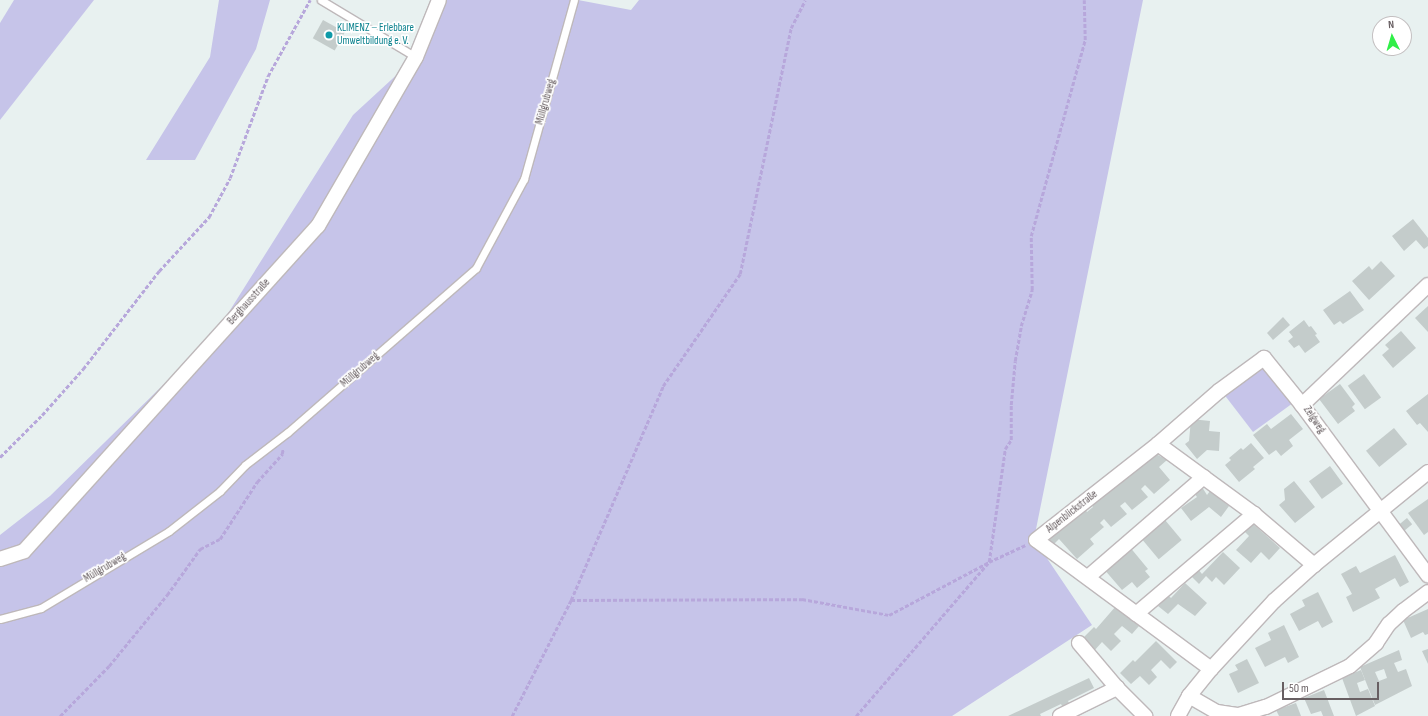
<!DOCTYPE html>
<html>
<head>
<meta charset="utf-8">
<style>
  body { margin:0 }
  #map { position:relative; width:1428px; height:716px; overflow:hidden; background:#e8f1f0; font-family:"Sofia Sans Condensed",sans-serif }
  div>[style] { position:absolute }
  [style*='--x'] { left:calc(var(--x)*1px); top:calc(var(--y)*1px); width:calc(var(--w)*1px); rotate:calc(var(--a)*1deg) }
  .green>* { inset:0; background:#c6c4e9 }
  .building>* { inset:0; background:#c4cccb; transform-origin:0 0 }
  .path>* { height:2.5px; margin-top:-1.25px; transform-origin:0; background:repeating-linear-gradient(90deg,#b7a7db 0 4px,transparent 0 6px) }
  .roads { filter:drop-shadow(1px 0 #beb8ba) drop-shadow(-1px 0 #beb8ba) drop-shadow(0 1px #beb8ba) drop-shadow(0 -1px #beb8ba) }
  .lane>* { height:7px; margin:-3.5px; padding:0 3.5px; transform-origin:3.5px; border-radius:3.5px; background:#fff }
  .street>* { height:14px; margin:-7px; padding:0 7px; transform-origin:7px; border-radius:7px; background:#fff }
  .dots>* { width:11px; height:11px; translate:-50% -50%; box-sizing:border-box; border:2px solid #fff; border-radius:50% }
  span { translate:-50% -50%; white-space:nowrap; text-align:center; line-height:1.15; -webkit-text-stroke:3.5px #fff; paint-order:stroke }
  .culture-label { font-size:11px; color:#0d838f }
  .left { translate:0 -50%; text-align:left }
  .street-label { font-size:11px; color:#685f62 }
  .north { position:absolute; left:1372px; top:16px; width:40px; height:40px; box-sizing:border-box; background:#fff; border:1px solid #c3bfc0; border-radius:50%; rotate:355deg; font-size:11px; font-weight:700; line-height:16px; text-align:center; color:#685f62 }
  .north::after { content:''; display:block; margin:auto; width:14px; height:18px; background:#30ef48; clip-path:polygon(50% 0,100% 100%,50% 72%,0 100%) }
  .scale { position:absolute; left:1282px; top:682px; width:97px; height:18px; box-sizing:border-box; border:2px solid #685f62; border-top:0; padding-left:5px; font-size:12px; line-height:14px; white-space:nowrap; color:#685f62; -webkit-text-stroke:3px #fff; paint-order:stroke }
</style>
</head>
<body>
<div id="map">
  <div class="green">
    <i style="clip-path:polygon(14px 0,94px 0,0 120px,0 23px)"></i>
    <i style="clip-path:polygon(219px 0,270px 0,256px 49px,195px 160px,146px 160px,210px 57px)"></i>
    <i style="clip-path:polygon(438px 0,578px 0,631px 10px,639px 0,1143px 0,1034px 539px,1092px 625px,952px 716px,0 716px,0 535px,50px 496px,215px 334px,353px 115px,416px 57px)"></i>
    <i style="clip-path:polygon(1259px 368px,1265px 369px,1293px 403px,1253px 432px,1223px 393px)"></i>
  </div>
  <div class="building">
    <i style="left:323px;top:20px;width:25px;height:21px;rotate:29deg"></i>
    <i style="clip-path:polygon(1413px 219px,1428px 238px,1428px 246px,1424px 249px,1416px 240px,1404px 251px,1392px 236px)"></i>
    <i style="clip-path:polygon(1381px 261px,1395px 276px,1369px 300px,1352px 281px,1369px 266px,1372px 270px)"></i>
    <i style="clip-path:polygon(1350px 291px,1364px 310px,1343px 324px,1340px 321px,1334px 325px,1323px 310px)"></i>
    <i style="clip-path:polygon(1428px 306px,1428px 332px,1415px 318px)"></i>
    <i style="clip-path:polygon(1283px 317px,1290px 325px,1273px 340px,1267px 333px)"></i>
    <i style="clip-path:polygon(1304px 320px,1309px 327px,1311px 326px,1317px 334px,1315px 335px,1320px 342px,1305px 353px,1299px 345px,1294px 348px,1288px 341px,1293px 337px,1289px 332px)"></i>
    <i style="clip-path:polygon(1401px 331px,1416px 348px,1393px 368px,1382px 355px,1389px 349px,1385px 345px)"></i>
    <i style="left:1364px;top:374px;width:29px;height:20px;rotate:54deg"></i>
    <i style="clip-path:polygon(1340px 384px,1355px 404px,1352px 407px,1355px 411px,1338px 424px,1319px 399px)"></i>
    <i style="clip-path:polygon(1428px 394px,1428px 432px,1420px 423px,1417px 425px,1406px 411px)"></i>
    <i style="clip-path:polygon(1291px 414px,1303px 429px,1289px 440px,1293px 446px,1281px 456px,1276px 450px,1269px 455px,1253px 435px,1267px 424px,1271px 429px)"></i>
    <i style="clip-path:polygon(1191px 419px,1210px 421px,1209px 431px,1220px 432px,1219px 451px,1207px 450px,1197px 459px,1185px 444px,1189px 441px)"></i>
    <i style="left:1394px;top:428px;width:21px;height:36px;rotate:51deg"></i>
    <i style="clip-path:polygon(1251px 443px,1264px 458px,1253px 467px,1255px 469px,1239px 482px,1225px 465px,1231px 460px,1229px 458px,1241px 448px,1243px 450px)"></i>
    <i style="clip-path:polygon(1156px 454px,1167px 460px,1159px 467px,1170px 480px,1154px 494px,1145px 485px,1141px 489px,1148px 497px,1132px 510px,1125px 502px,1120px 506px,1127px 514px,1111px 527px,1104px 519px,1100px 523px,1104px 527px,1090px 539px,1094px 544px,1077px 559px,1059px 539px,1052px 546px,1047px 540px,1084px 508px,1087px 512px,1093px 507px,1090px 503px,1106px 490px,1108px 493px,1113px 489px,1111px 486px,1127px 473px,1129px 476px)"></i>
    <i style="left:1330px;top:466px;width:22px;height:26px;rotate:54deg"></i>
    <i style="clip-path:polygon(1294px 481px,1315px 507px,1295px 523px,1279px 505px,1285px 500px,1284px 489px)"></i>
    <i style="clip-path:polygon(1202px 487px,1207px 495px,1210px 491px,1229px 506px,1221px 517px,1209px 507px,1191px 521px,1181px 508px,1197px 497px,1194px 493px)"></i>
    <i style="clip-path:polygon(1428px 499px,1428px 532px,1424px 535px,1408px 513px)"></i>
    <i style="left:1407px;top:518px;width:8px;height:11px;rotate:50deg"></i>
    <i style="left:1165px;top:520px;width:26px;height:30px;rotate:50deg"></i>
    <i style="clip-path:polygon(1252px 523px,1280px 548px,1269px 560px,1261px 552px,1251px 563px,1236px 550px,1249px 536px,1245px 532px)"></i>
    <i style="clip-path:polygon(1129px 546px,1148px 569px,1145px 571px,1150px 577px,1137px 588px,1132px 582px,1122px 590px,1103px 568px)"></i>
    <i style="clip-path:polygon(1223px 552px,1240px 568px,1224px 585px,1216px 577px,1212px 582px,1206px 576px,1199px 584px,1191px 576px,1198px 569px,1202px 574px)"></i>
    <i style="clip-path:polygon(1395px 555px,1409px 582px,1400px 587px,1395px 578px,1375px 589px,1380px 598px,1353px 612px,1346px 597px,1352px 594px,1341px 574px,1356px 566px,1360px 573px)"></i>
    <i style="clip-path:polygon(1185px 583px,1207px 603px,1195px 616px,1178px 604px,1168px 614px,1158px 606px,1168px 595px,1171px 598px)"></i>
    <i style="clip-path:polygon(1318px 592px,1333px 622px,1322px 628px,1318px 621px,1299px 631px,1290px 614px,1305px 606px,1302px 600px)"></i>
    <i style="clip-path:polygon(1116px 606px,1139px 626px,1132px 634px,1122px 626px,1114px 634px,1121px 641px,1111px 651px,1102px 642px,1094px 651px,1081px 640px,1094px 627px,1096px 629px)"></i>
    <i style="clip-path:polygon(1428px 609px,1428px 634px,1425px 635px,1423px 632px,1411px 638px,1403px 620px)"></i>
    <i style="clip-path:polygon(1284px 625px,1299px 657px,1288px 663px,1285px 657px,1265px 667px,1255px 648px,1271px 640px,1268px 633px)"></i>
    <i style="clip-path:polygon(1156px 641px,1177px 662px,1170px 669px,1161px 660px,1151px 670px,1157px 677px,1149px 685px,1140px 676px,1131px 684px,1120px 673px,1133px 660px,1135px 662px)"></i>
    <i style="clip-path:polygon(1428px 649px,1428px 664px,1422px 651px)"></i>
    <i style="clip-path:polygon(evenodd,1399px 650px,1402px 660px,1394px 663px,1398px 672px,1406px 669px,1412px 686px,1375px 705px,1360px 667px,1399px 650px,1384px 669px,1387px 678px,1379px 681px,1375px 672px,1384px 669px)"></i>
    <i style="clip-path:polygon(1247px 659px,1259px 683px,1238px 693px,1229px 674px,1238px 670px,1235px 665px)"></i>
    <i style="clip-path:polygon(1361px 670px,1365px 680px,1357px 683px,1360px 692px,1368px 689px,1375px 706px,1356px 716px,1342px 678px)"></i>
    <i style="clip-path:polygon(1089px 678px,1094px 688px,1068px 701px,1070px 705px,1063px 708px,1061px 704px,1040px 714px,1041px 716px,1008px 716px)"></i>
    <i style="clip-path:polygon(1324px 690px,1334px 716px,1323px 716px,1321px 711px,1311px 714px,1304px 698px)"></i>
    <i style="clip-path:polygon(1296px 703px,1301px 716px,1279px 716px,1276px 710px)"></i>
  </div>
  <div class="path">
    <i style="--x:0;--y:457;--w:59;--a:-45"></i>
    <i style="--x:42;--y:415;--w:62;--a:-48.3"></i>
    <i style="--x:83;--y:369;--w:124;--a:-52.2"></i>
    <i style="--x:159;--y:271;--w:74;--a:-47.2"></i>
    <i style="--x:209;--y:217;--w:44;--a:-61.7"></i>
    <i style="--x:230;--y:178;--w:109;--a:-69.6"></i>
    <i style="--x:268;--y:76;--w:87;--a:-61.1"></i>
    <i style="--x:571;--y:600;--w:231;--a:-0.2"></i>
    <i style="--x:802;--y:599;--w:88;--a:10.4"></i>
    <i style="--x:889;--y:615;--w:113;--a:-27.9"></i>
    <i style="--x:989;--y:562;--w:114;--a:-81.9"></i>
    <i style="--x:1005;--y:449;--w:11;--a:-56"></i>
    <i style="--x:1011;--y:440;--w:35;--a:-90"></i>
    <i style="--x:1011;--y:405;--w:44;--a:-84.8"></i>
    <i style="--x:1015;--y:361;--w:36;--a:-80"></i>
    <i style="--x:1021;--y:326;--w:38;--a:-73"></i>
    <i style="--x:1032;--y:290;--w:54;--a:-91.1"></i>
    <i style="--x:1031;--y:236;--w:203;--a:-74.6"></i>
    <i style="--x:1085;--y:40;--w:40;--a:-91.4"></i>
    <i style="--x:60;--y:716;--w:70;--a:-45.6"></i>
    <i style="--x:109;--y:666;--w:92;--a:-50.8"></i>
    <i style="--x:167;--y:595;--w:57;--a:-54.3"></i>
    <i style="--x:200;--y:549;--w:22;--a:-27"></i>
    <i style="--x:220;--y:539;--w:68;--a:-57"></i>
    <i style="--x:257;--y:482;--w:38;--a:-48"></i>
    <i style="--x:282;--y:454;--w:5;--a:-79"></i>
    <i style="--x:512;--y:716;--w:130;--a:-63"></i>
    <i style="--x:571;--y:600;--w:233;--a:-66.7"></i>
    <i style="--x:663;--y:386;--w:136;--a:-55.5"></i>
    <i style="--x:740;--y:274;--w:251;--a:-78.3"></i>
    <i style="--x:791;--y:28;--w:31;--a:-63"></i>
    <i style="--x:856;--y:716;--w:203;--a:-49.2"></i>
    <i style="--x:989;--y:562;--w:40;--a:-25"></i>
  </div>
  <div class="roads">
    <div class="lane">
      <i style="--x:321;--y:0;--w:111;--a:31"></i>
      <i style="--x:0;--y:619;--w:42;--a:-15"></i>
      <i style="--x:41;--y:608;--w:149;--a:-31"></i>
      <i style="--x:169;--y:531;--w:65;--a:-38.1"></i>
      <i style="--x:220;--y:491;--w:36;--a:-46"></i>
      <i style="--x:245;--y:465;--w:54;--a:-37.5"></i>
      <i style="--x:288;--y:432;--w:249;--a:-41.1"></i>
      <i style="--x:476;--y:268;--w:101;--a:-61.7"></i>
      <i style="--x:524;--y:179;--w:186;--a:-74.4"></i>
    </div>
    <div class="street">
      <i style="--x:1302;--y:405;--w:174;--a:-43.6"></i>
      <i style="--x:1158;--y:444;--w:119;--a:36.1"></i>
      <i style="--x:1254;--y:514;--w:79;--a:40.4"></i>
      <i style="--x:0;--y:559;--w:25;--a:-18"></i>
      <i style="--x:24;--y:551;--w:438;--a:-47.9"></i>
      <i style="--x:318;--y:226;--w:195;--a:-59.9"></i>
      <i style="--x:416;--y:57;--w:61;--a:-68"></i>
      <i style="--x:1088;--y:577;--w:153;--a:-40.8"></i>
      <i style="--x:1136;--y:614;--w:155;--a:-40.3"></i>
      <i style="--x:1079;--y:643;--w:59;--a:49.8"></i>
      <i style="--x:1117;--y:688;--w:40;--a:45"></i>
      <i style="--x:1211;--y:669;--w:217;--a:-143.6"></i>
      <i style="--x:1036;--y:540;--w:155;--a:-38.2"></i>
      <i style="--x:1158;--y:444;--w:81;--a:-41"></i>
      <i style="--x:1219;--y:391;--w:56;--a:-36.3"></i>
      <i style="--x:1264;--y:358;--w:60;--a:51"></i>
      <i style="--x:1302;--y:405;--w:212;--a:53.5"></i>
      <i style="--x:1189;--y:696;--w:32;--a:30"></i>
      <i style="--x:1217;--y:712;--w:22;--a:8"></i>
      <i style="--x:1239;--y:715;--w:28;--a:-17"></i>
      <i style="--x:1266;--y:707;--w:93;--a:-26"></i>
      <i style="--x:1350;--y:666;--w:35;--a:-41"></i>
      <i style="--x:1376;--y:643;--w:23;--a:-56"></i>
      <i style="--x:1389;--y:624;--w:19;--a:-43"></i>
      <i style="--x:1403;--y:611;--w:31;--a:-37"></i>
      <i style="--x:1060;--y:716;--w:64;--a:-26.2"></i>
      <i style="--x:1178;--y:716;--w:23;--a:-61"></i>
      <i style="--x:1189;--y:696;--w:35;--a:-51"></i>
      <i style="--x:1211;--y:669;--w:93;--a:-47.2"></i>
      <i style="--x:1274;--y:601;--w:54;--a:-42"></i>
      <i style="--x:1314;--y:565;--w:147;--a:-39.2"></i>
    </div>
  </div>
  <div class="dots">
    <i style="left:329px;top:35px;background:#0f9aa8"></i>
  </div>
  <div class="culture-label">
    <span class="left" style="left:337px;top:35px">KLIMENZ – Erlebbare<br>Umweltbildung e. V.</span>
  </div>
  <div class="street-label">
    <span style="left:546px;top:102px;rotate:-74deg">Müllgrubweg</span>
    <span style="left:249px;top:302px;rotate:-48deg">Berghausstraße</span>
    <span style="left:360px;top:370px;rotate:-41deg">Müllgrubweg</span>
    <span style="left:1314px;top:420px;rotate:56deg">Zelgweg</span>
    <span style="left:1072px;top:512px;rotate:-38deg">Alpenblickstraße</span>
    <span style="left:105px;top:568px;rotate:-31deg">Müllgrubweg</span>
  </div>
  <div class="north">N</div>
  <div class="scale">50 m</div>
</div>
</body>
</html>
